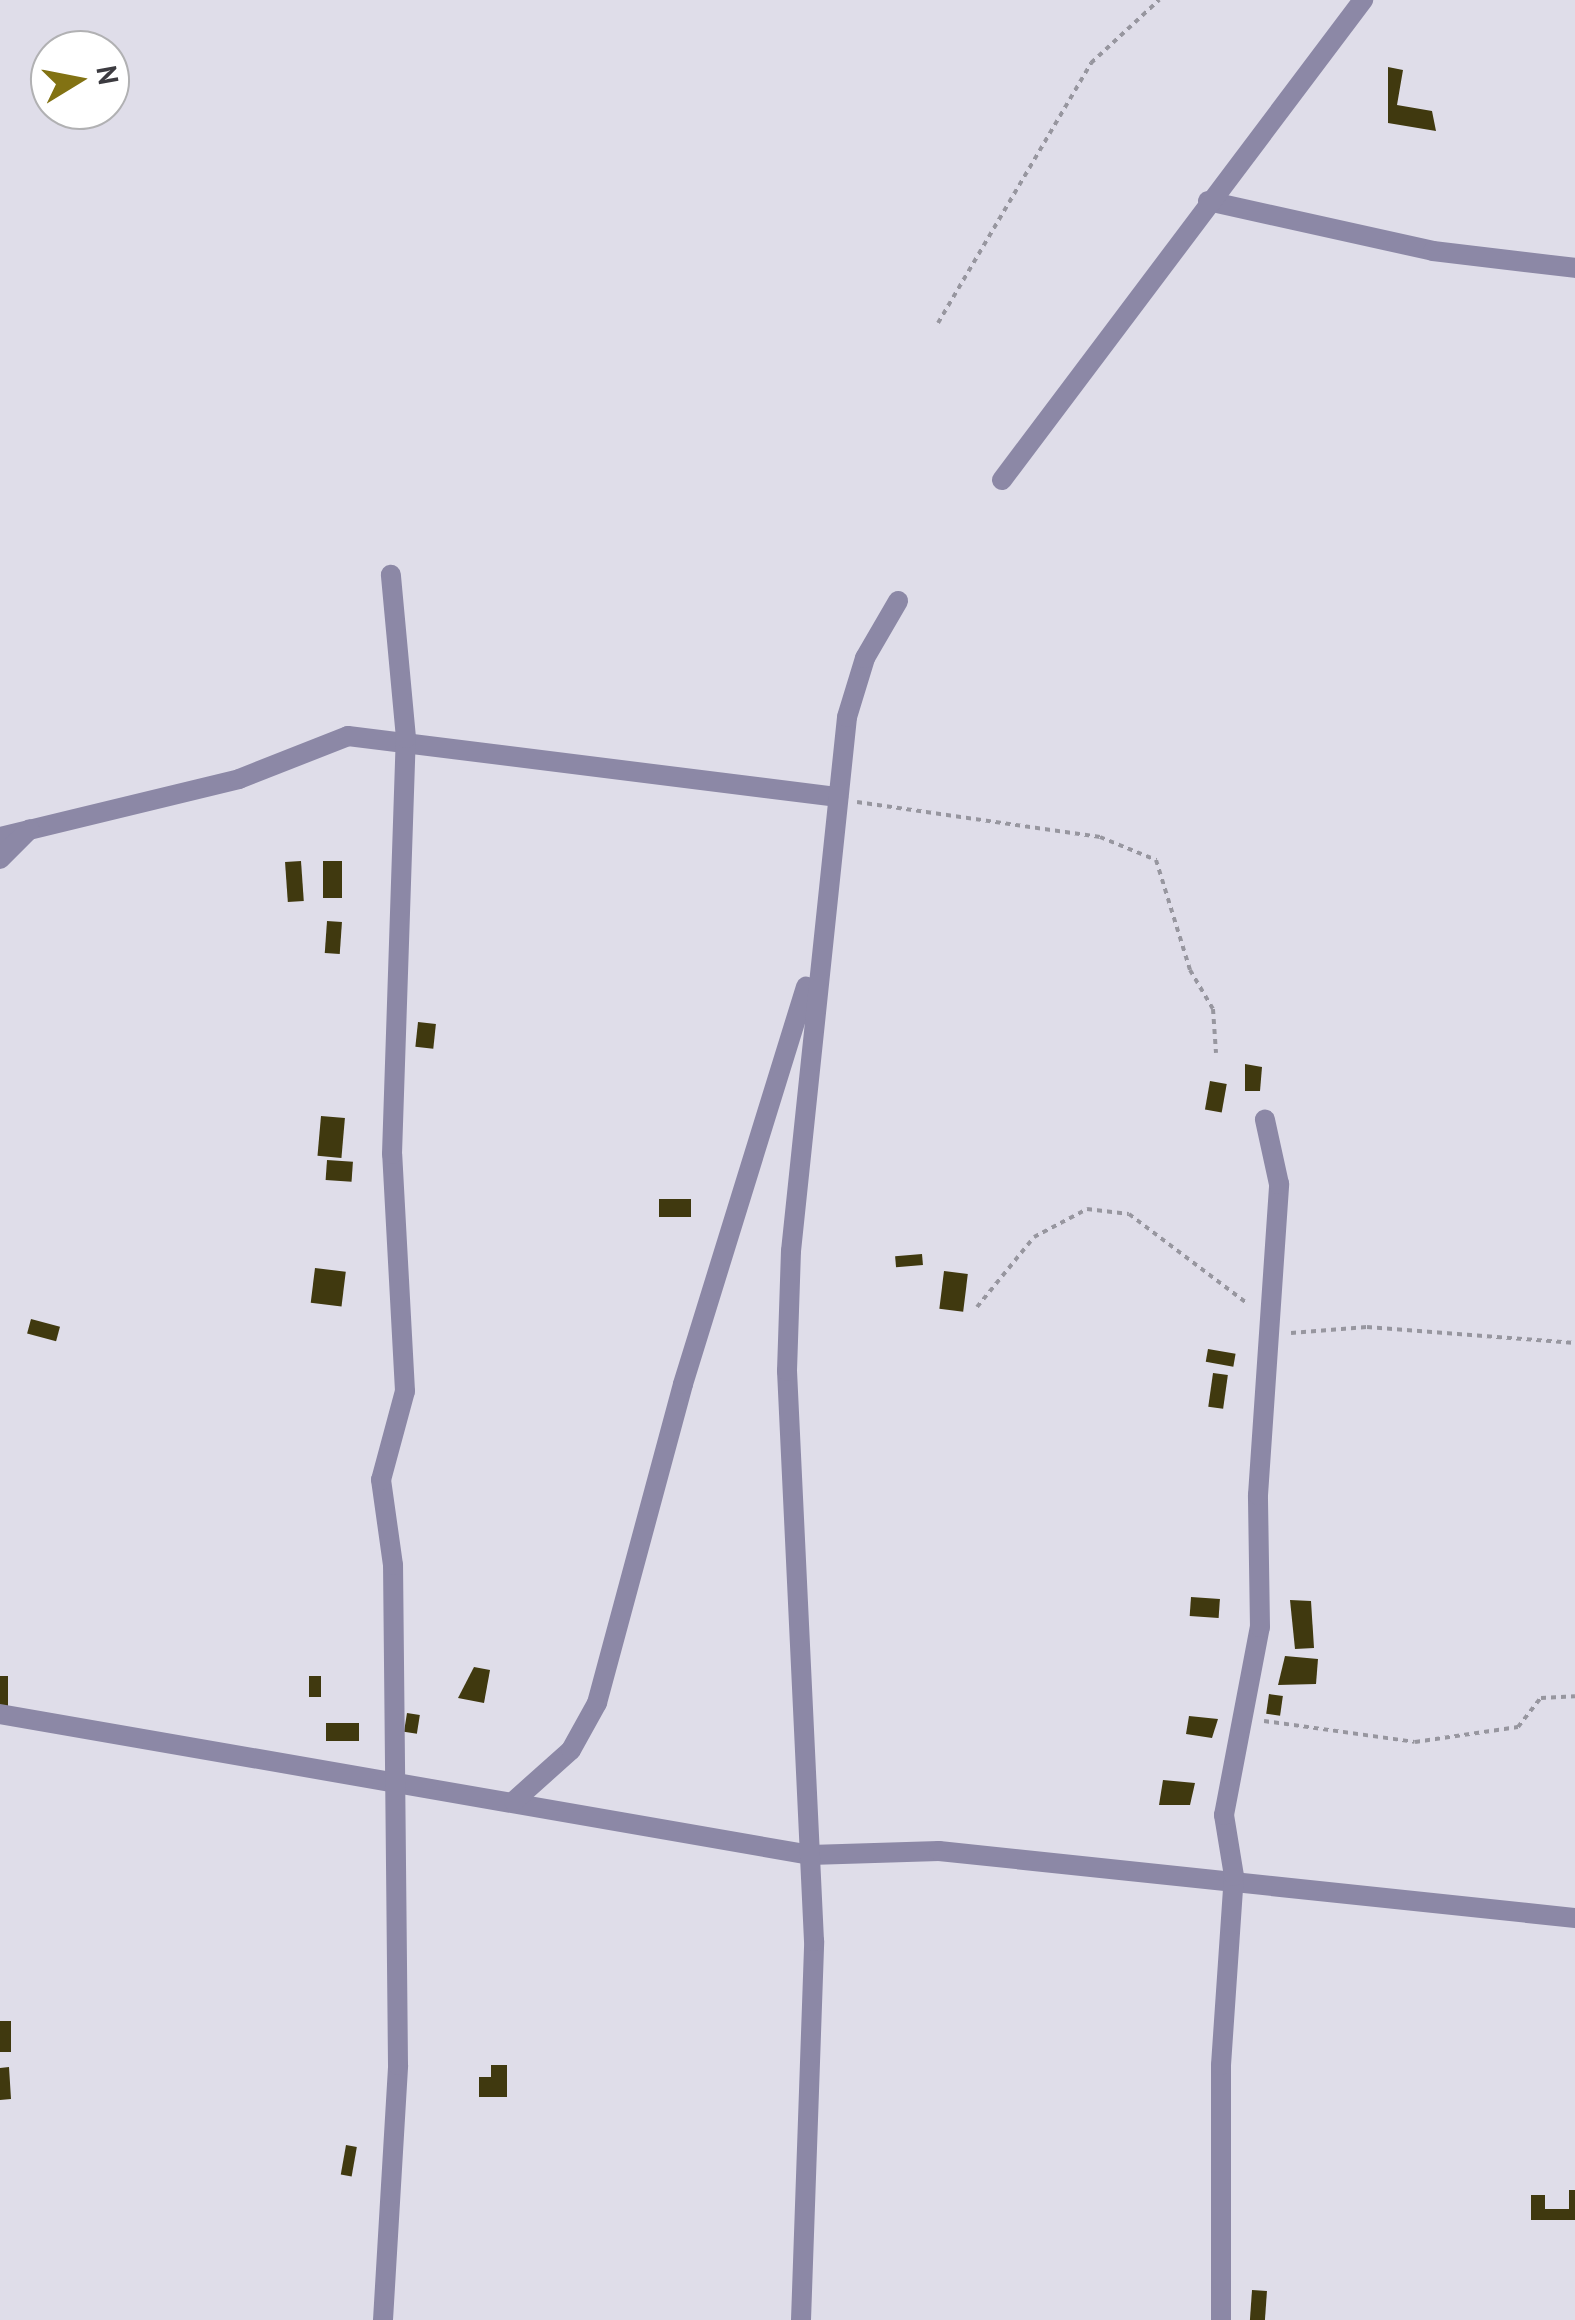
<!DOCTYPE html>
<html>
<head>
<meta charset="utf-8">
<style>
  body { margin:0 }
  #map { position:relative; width:1575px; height:2320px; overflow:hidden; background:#dfdde9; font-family:"PT Sans",sans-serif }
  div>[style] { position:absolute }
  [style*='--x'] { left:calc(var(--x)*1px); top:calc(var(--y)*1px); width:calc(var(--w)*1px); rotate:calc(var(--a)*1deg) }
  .building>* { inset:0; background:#40390f; transform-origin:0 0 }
  .path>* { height:4px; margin-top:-2px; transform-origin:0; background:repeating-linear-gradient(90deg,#97969f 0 5px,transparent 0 10px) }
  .street>* { height:20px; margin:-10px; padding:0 10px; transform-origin:10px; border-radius:10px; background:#8c88a6 }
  span { translate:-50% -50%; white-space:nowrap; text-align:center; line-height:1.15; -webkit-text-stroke:10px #fff; paint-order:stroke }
  .north { position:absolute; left:30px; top:30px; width:100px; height:100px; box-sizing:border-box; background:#fff; border:2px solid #b1b1b3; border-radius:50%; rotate:80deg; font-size:28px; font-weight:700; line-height:40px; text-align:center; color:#3c3b40 }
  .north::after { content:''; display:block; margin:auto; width:35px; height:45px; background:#827213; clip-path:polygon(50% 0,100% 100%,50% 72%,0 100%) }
</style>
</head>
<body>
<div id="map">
  <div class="building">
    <i style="clip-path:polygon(1388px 67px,1403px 70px,1397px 105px,1432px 111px,1436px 131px,1388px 123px)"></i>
    <i style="left:301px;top:861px;width:40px;height:16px;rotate:86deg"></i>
    <i style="left:323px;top:861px;width:19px;height:37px"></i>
    <i style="left:327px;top:921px;width:15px;height:32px;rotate:4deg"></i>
    <i style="left:418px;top:1022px;width:18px;height:25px;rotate:6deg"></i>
    <i style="clip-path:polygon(1245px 1064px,1262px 1067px,1260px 1091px,1245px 1091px)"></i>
    <i style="left:1210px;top:1081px;width:17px;height:29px;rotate:10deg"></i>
    <i style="left:321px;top:1116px;width:24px;height:40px;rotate:5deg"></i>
    <i style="left:327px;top:1160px;width:26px;height:20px;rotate:4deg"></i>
    <i style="left:659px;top:1199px;width:32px;height:18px"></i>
    <i style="left:922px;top:1254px;width:11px;height:27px;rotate:85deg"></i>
    <i style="left:315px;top:1268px;width:31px;height:35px;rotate:7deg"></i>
    <i style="left:944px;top:1271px;width:24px;height:38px;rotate:7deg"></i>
    <i style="left:31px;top:1319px;width:30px;height:15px;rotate:15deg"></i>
    <i style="left:1208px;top:1349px;width:28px;height:13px;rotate:10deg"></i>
    <i style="left:1213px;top:1373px;width:15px;height:34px;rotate:8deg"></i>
    <i style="left:1191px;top:1597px;width:29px;height:19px;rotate:4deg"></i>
    <i style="clip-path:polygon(1290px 1600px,1311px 1601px,1314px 1648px,1295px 1649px)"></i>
    <i style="clip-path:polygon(1285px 1656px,1318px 1659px,1316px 1684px,1278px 1685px)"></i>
    <i style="clip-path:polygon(474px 1667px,490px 1670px,484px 1703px,458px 1698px)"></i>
    <i style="left:0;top:1676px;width:8px;height:34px"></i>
    <i style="left:309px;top:1676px;width:12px;height:21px"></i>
    <i style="left:1269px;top:1694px;width:14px;height:20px;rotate:8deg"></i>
    <i style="left:407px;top:1713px;width:13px;height:19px;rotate:9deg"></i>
    <i style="clip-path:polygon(1189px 1716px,1218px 1719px,1212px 1738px,1186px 1734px)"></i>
    <i style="left:359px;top:1723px;width:18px;height:33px;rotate:90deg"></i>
    <i style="clip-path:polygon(1163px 1780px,1195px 1783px,1190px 1805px,1159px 1805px)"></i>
    <i style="left:0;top:2021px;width:11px;height:31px"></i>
    <i style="clip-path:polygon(491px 2065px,507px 2065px,507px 2097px,479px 2097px,479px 2077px,491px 2077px)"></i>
    <i style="clip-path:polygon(9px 2067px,11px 2099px,0 2100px,0 2068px)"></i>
    <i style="left:346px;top:2145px;width:11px;height:30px;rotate:10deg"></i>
    <i style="clip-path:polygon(1569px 2190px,1575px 2190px,1575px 2220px,1531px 2220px,1531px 2195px,1545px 2195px,1545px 2209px,1569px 2209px)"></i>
    <i style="left:1252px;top:2290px;width:15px;height:30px;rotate:4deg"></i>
  </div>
  <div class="path">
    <i style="--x:938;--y:323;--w:302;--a:-59.5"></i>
    <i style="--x:1091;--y:63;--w:93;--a:-42.8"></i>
    <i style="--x:857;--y:802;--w:246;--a:8.2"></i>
    <i style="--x:1100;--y:837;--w:61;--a:22.3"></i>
    <i style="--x:1156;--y:860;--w:115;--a:72.8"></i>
    <i style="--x:1190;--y:970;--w:45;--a:59.5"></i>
    <i style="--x:1213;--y:1009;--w:44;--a:86.1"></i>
    <i style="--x:977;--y:1307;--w:90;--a:-50.8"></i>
    <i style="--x:1034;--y:1237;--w:60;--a:-27.8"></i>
    <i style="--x:1087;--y:1209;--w:42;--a:6.8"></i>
    <i style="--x:1129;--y:1214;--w:149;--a:37.1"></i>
    <i style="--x:1291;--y:1333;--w:76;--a:-4.5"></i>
    <i style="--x:1367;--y:1327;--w:209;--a:4.4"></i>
    <i style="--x:1264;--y:1721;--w:152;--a:7.9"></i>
    <i style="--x:1415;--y:1742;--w:104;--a:-8.3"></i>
    <i style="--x:1518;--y:1727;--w:37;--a:-52"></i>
    <i style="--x:1541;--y:1698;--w:34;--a:-3"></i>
  </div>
  <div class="street">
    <i style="--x:1208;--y:201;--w:230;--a:12.5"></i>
    <i style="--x:1433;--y:251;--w:143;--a:6.8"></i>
    <i style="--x:1002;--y:480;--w:601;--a:-53.05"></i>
    <i style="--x:0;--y:837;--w:246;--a:-13.6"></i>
    <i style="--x:239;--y:779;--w:117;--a:-21.5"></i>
    <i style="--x:348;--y:736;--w:494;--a:7.1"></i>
    <i style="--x:0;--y:859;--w:42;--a:-45"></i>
    <i style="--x:0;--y:1714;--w:822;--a:9.87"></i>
    <i style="--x:810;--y:1855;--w:129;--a:-1.8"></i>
    <i style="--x:939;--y:1851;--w:640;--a:6.01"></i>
    <i style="--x:514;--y:1801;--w:76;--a:-41.8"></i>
    <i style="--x:571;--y:1750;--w:54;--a:-61"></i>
    <i style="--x:597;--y:1703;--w:330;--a:-74.9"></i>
    <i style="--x:683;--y:1384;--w:416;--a:-72.8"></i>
    <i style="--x:383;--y:2320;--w:255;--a:-86.6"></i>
    <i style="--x:398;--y:2065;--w:500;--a:-90.57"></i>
    <i style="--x:393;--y:1565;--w:86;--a:-98"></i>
    <i style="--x:381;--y:1480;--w:92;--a:-74.9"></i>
    <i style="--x:405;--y:1391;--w:237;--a:-93.1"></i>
    <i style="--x:392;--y:1154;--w:416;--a:-88.1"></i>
    <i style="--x:406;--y:738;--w:164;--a:-95.3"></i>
    <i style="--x:801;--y:2320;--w:379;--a:-88"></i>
    <i style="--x:814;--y:1941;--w:571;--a:-92.71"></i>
    <i style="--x:787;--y:1371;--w:120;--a:-88.1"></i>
    <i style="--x:791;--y:1251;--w:537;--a:-84.01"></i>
    <i style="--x:847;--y:717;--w:62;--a:-73"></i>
    <i style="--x:865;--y:658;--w:66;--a:-59.9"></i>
    <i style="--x:1221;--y:2320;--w:255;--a:-90"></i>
    <i style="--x:1221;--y:2065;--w:189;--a:-86.1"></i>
    <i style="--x:1234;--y:1876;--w:62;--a:-99.3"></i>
    <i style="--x:1224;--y:1815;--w:191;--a:-79.2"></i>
    <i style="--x:1260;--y:1627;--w:132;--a:-90.9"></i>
    <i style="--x:1258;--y:1495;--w:312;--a:-86.1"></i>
    <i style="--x:1279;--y:1184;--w:66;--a:-102.3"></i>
  </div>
  <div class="north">N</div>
</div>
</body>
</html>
